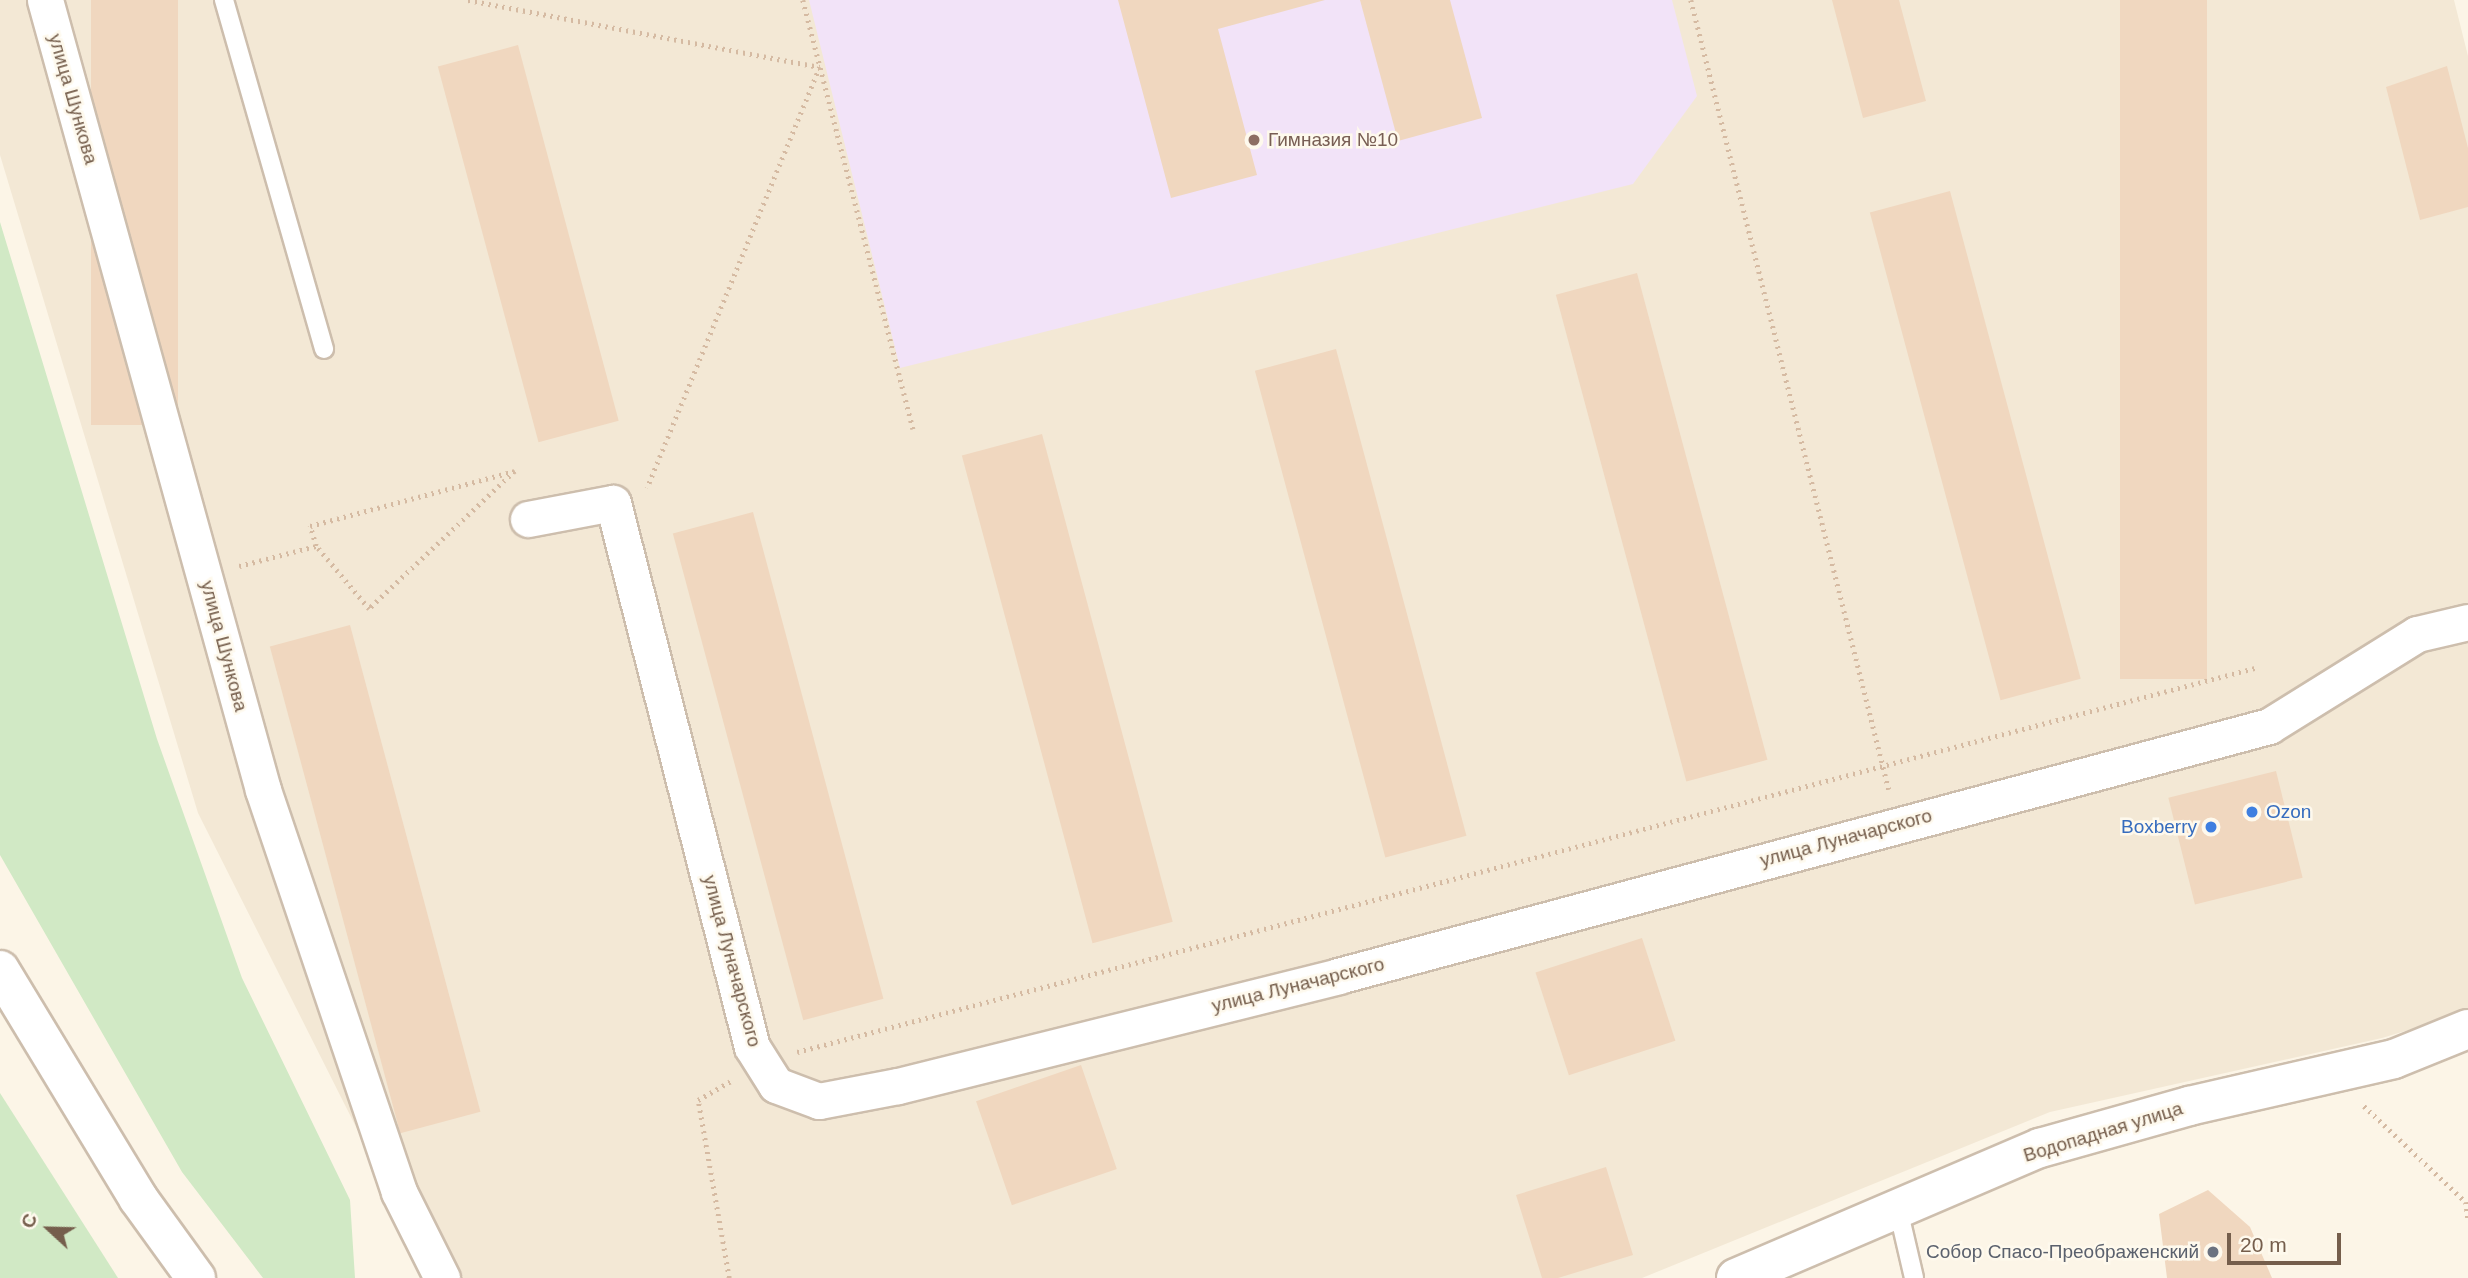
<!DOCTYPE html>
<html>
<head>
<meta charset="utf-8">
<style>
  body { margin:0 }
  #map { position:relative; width:2468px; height:1278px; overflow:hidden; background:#fcf5e7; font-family:Arial,sans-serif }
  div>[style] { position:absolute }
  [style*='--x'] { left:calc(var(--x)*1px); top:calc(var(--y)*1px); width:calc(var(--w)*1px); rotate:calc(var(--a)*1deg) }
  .residential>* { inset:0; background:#f3e8d5 }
  .education>* { inset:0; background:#f2e3f8 }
  .green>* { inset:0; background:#d1e9c5 }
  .building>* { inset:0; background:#f0d7bf; transform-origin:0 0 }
  .path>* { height:4.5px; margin-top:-2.25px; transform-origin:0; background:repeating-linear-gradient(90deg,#d5baa2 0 2px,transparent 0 7px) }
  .roads { filter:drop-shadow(2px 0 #cdbead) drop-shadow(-2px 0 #cdbead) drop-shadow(0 2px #cdbead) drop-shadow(0 -2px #cdbead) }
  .lane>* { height:18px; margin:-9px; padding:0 9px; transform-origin:9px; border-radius:9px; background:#fff }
  .street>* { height:35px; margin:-17.5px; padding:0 17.5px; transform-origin:17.5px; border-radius:17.5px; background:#fff }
  .secondary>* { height:38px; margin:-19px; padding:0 19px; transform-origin:19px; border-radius:19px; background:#fff }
  .dots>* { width:19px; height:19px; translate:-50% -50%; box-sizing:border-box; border:4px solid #fef9ed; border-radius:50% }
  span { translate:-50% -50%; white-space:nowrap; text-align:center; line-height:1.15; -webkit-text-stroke:5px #fef9ed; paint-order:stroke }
  .street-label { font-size:19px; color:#755e4c }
  .education-label { font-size:19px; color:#785e54 }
  .left { translate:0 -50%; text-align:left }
  .shop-label { font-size:19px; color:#366cbe }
  .right { translate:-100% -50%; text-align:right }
  .worship-label { font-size:19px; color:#5b616d }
  .north { position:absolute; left:14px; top:1194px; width:70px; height:70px; -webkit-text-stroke:5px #fef9ed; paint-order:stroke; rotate:292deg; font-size:19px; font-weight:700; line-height:28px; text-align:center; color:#755e4c }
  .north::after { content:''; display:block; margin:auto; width:24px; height:32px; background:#755e4c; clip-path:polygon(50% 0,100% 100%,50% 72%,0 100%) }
  .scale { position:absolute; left:2227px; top:1233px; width:114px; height:32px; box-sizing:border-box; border:4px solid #755e4c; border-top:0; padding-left:9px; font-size:21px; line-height:24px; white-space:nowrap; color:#755e4c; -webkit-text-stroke:5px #fef9ed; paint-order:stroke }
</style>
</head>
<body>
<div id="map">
  <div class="residential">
    <i style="clip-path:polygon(0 0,2454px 0,2468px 56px,2468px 1012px,2382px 1038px,2050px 1112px,1642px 1278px,432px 1278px,198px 813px,0 155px)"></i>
  </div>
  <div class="education">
    <i style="clip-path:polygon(809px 0,1672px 0,1697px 96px,1633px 184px,900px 368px)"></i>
  </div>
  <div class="green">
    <i style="clip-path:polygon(0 222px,157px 739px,242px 978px,350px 1200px,355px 1278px,263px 1278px,182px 1172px,0 855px)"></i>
    <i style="clip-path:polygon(0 1093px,118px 1278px,0 1278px)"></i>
  </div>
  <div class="building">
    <i style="left:91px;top:0;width:87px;height:425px"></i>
    <i style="clip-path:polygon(1118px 0,1325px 0,1218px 29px,1257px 175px,1171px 198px)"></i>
    <i style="clip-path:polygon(1360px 0,1450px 0,1482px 118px,1398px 141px)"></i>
    <i style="clip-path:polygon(1832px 0,1899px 0,1926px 101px,1863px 118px)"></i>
    <i style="left:2120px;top:0;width:87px;height:679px"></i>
    <i style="left:518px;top:45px;width:389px;height:83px;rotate:75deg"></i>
    <i style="clip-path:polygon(2447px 66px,2468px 148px,2468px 207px,2420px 220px,2386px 87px)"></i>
    <i style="left:1950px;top:191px;width:505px;height:83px;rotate:75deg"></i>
    <i style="left:1637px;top:273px;width:504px;height:84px;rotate:75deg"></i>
    <i style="left:1336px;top:349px;width:504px;height:84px;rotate:75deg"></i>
    <i style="left:1042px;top:434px;width:505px;height:83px;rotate:75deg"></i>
    <i style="left:753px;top:512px;width:504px;height:83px;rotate:75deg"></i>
    <i style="left:350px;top:625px;width:504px;height:83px;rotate:75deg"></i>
    <i style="left:2276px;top:771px;width:110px;height:111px;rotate:76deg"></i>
    <i style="left:1642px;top:938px;width:108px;height:112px;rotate:72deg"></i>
    <i style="left:1081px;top:1065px;width:110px;height:111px;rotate:71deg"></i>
    <i style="clip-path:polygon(1606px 1167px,1633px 1255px,1558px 1278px,1542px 1278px,1516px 1195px)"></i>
    <i style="clip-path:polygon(2208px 1190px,2250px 1227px,2272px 1278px,2167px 1278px,2159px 1214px)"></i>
  </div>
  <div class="path">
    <i style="--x:468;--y:0;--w:358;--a:10.8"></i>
    <i style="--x:820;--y:67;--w:455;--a:112.3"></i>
    <i style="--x:803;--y:0;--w:443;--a:75.6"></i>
    <i style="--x:1691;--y:0;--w:814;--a:75.93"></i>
    <i style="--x:515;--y:471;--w:201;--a:136.6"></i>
    <i style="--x:369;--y:609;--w:82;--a:-130.1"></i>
    <i style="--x:316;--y:546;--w:21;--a:-107"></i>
    <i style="--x:310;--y:526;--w:212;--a:-15"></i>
    <i style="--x:239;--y:566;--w:80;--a:-14.6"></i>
    <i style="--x:797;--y:1052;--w:1508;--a:-14.76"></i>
    <i style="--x:2364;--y:1106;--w:140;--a:43.3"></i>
    <i style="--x:2466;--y:1202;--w:17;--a:83"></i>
    <i style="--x:729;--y:1278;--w:181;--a:-99.9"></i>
    <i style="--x:698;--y:1100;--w:39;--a:-30"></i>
  </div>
  <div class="roads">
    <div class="lane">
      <i style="--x:224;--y:0;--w:363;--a:74"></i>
      <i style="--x:1898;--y:1209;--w:71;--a:76.9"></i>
    </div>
    <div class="street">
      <i style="--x:45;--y:0;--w:820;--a:74.57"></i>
      <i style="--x:263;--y:790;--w:424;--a:71.3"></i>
      <i style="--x:399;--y:1192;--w:96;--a:63.4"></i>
      <i style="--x:528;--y:519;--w:86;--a:-10.7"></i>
      <i style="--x:613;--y:503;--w:561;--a:75.67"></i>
      <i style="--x:752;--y:1047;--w:45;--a:57.7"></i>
      <i style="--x:776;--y:1085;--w:46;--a:20.4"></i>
      <i style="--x:819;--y:1101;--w:80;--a:-10.8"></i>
      <i style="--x:898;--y:1086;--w:454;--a:-14"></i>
      <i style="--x:1338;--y:976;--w:964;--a:-15.03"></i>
      <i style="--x:2269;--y:726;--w:174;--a:-31.9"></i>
      <i style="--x:2417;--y:634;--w:52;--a:-13.2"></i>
    </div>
    <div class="secondary">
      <i style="--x:0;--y:970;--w:267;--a:58.8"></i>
      <i style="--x:138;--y:1198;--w:99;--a:54.1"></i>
      <i style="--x:1736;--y:1278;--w:331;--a:-23.2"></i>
      <i style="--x:2040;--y:1148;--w:155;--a:-15.7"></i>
      <i style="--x:2189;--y:1106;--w:210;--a:-12.9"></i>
      <i style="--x:2394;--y:1059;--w:80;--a:-22.1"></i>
    </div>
  </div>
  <div class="dots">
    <i style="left:1254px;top:140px;background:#8d6e63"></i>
    <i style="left:2252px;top:812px;background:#3f7fe0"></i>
    <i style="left:2211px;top:827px;background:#3f7fe0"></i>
    <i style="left:2213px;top:1252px;background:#6b7280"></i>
  </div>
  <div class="street-label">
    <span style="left:73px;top:99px;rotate:74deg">улица Шункова</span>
    <span style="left:224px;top:646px;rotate:75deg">улица Шункова</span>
    <span style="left:1846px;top:838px;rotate:-15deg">улица Луначарского</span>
    <span style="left:732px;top:961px;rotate:75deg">улица Луначарского</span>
    <span style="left:1298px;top:985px;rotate:-14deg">улица Луначарского</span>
    <span style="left:2103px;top:1132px;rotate:-17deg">Водопадная улица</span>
  </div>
  <div class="education-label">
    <span class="left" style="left:1268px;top:140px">Гимназия №10</span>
  </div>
  <div class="shop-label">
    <span class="left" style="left:2266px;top:812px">Ozon</span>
    <span class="right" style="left:2197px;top:827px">Boxberry</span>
  </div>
  <div class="worship-label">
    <span class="right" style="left:2199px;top:1252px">Собор Спасо-Преображенский</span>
  </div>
  <div class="north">С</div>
  <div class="scale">20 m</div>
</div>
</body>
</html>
